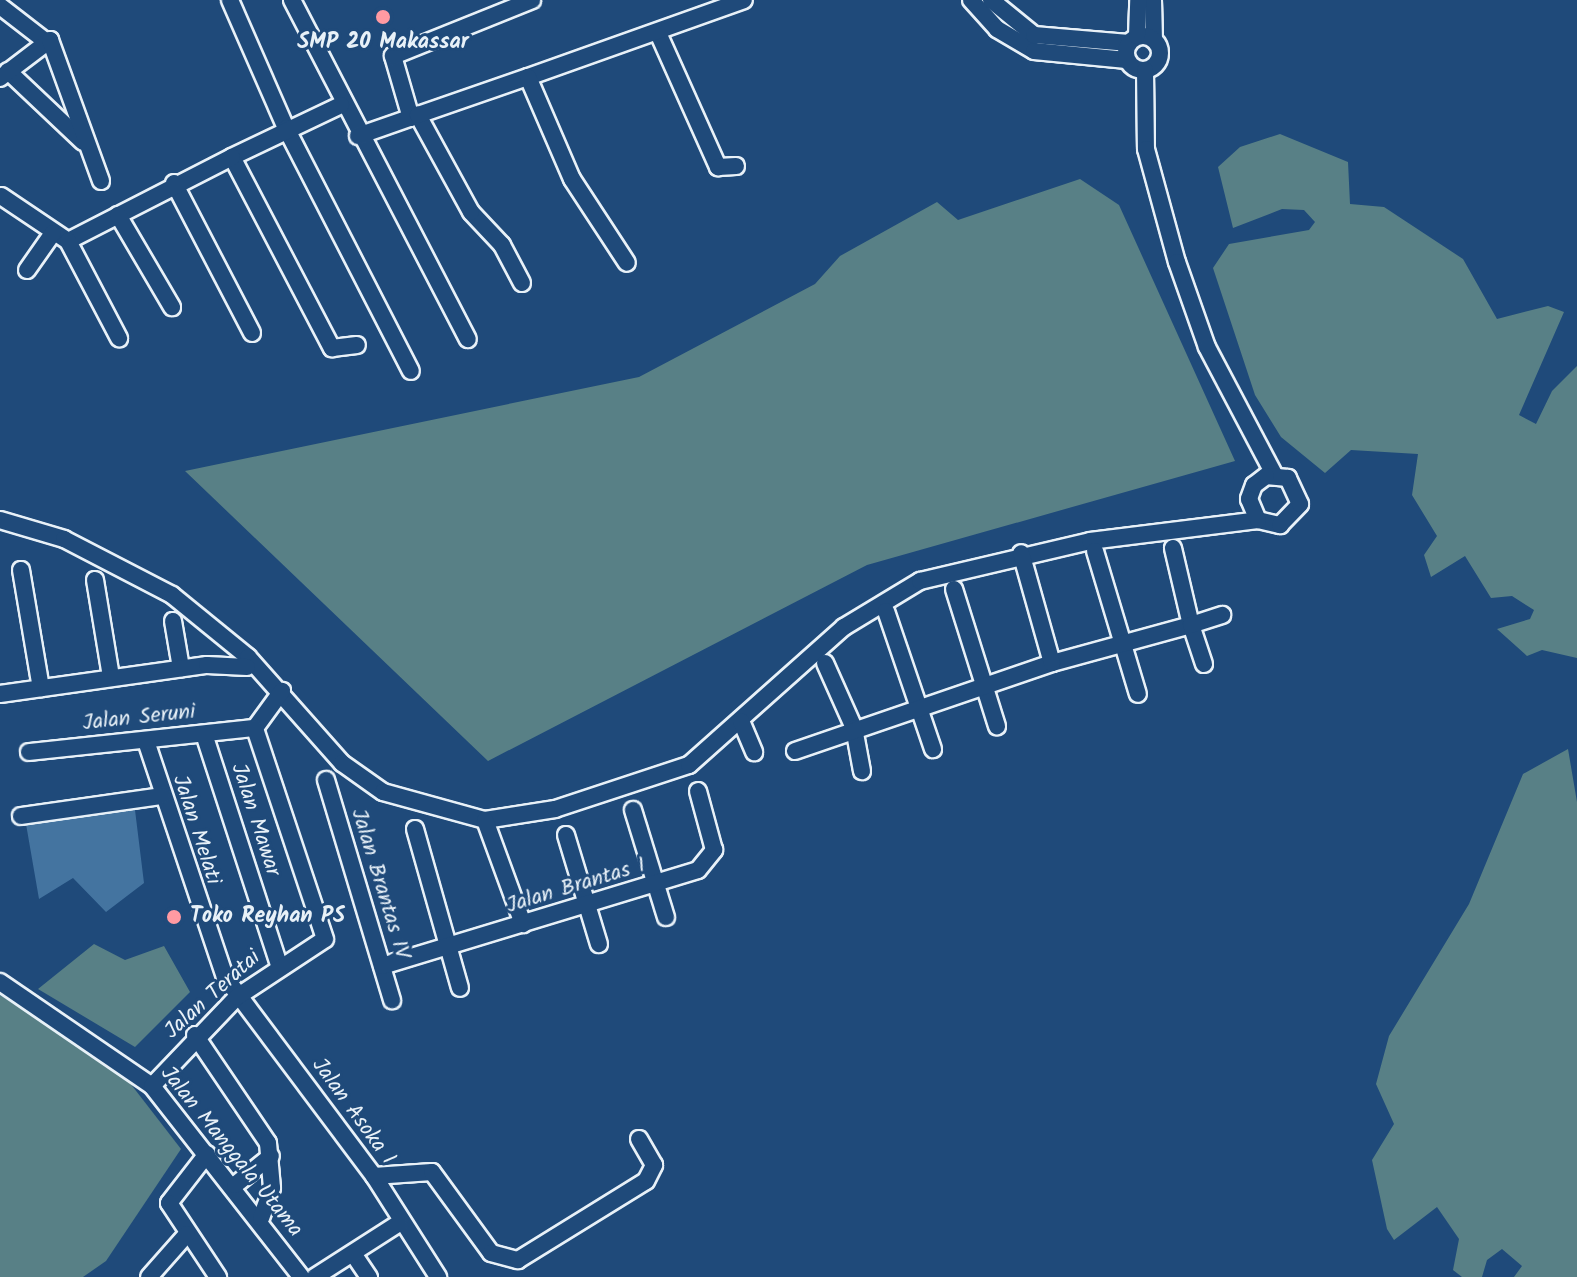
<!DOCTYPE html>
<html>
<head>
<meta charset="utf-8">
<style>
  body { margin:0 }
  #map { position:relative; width:1577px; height:1277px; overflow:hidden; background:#1f4a7a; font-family:Kalam,sans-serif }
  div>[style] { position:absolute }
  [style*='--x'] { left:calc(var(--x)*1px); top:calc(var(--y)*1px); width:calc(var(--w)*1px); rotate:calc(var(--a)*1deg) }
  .green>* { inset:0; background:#588086 }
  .water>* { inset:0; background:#4474a0 }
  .roads { filter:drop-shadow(2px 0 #e8f1f8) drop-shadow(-2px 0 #e8f1f8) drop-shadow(0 2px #e8f1f8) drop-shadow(0 -2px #e8f1f8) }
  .minor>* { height:16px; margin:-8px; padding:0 8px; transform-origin:8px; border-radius:8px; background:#1f4a7a }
  .minor>.ring { margin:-8px; padding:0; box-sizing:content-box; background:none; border:16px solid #1f4a7a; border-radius:50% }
  .dots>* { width:22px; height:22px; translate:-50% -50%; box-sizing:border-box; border:4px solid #1f4a7a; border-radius:50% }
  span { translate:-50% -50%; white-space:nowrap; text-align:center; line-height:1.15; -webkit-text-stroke:6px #1f4a7a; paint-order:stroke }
  .poi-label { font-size:22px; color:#e8f1f8; font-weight:700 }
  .left { translate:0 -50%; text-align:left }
  .street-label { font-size:22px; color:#e8f1f8 }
</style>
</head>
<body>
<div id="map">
  <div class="green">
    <i style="clip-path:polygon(1280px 134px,1348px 162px,1350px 204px,1384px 207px,1463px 259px,1497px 319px,1548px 306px,1564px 312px,1519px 415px,1536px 424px,1552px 391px,1577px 366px,1577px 658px,1542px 650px,1527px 656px,1497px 629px,1530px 619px,1534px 610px,1512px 596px,1491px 598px,1465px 556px,1431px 577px,1424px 555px,1437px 536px,1412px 495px,1418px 454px,1351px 450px,1325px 473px,1281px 437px,1255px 395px,1213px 268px,1229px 244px,1309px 230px,1315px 222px,1304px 210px,1282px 209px,1233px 228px,1218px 167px,1240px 147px)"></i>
    <i style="clip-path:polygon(1080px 179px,1119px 205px,1235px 461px,867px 565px,488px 761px,185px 471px,639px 377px,815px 284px,840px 256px,937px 202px,958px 220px)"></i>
    <i style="clip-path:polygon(1568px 749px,1577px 802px,1577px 1277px,1514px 1277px,1522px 1266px,1502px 1249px,1487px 1260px,1482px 1277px,1462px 1277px,1453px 1270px,1459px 1239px,1437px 1207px,1394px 1240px,1387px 1229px,1372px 1160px,1394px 1124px,1376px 1084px,1389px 1036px,1469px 904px,1523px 774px)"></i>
    <i style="clip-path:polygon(94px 944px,125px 960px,164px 946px,190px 992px,135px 1047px,38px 989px)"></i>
    <i style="clip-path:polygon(0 995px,123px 1074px,181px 1149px,106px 1261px,83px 1277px,0 1277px)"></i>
  </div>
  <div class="water">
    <i style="clip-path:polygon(135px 810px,144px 883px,106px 912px,73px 878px,39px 899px,26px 824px)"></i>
  </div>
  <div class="roads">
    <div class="minor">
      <i style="--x:230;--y:0;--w:140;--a:66.4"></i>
      <i style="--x:286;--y:128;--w:273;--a:62.8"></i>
      <i style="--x:292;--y:0;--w:382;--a:62.6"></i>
      <i style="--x:971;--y:0;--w:39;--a:48"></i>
      <i style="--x:997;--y:29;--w:43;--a:30.7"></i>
      <i style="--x:1034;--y:51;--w:93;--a:5.5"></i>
      <i style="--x:991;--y:0;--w:55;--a:39.1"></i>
      <i style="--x:1034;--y:35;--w:95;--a:4.8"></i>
      <i style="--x:1153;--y:0;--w:40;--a:88.6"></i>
      <i style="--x:0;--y:6;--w:56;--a:37.7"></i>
      <i style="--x:659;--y:35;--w:145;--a:65.9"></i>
      <i style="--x:718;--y:167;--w:18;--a:-3"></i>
      <i class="ring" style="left:1126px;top:36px;width:18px;height:18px"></i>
      <i style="--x:1137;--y:36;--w:36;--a:-88"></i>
      <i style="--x:1145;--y:70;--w:79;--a:89.3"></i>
      <i style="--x:1146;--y:149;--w:117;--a:74.7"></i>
      <i style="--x:1177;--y:262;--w:90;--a:70.6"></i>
      <i style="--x:1207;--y:347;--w:144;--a:62.2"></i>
      <i style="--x:8;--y:71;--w:103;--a:43.4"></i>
      <i style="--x:528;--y:77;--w:229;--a:-19.6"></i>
      <i style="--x:0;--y:78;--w:63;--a:-37.2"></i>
      <i style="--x:50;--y:40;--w:150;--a:70.1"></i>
      <i style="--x:341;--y:105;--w:121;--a:154.5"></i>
      <i style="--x:232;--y:157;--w:216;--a:62.4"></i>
      <i style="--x:332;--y:348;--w:25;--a:-7"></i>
      <i style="--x:411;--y:118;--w:65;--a:-106.2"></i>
      <i style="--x:393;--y:56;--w:150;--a:-21.9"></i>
      <i style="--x:358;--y:136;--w:64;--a:-19.3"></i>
      <i style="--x:174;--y:183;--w:169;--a:62.5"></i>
      <i style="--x:1;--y:196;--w:81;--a:33.9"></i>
      <i style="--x:68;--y:241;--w:184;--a:-27.1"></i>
      <i style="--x:118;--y:215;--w:107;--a:59.6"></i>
      <i style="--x:68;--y:241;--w:110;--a:62.3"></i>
      <i style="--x:27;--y:270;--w:45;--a:-54.9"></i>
      <i style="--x:522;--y:283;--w:43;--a:-117.8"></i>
      <i style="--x:502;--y:245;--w:45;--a:-133.2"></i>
      <i style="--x:471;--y:212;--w:111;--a:-118.7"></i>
      <i style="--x:418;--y:115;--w:116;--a:-19.1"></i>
      <i style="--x:528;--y:77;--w:111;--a:66.7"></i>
      <i style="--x:572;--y:179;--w:100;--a:56.8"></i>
      <i style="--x:0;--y:520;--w:67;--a:16.5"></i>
      <i style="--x:64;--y:539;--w:122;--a:27.4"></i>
      <i style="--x:172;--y:595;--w:98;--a:39.2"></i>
      <i style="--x:248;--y:657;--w:142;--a:48.4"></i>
      <i style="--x:342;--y:763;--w:50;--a:35.3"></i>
      <i style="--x:383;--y:792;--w:106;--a:15.4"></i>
      <i style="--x:485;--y:820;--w:71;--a:-8.9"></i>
      <i style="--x:555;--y:809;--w:141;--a:-18.2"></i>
      <i style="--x:689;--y:765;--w:208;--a:-41.7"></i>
      <i style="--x:844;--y:627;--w:89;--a:-31.2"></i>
      <i style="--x:920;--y:581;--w:175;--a:-13.2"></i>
      <i style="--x:1090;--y:541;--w:169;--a:-7.1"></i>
      <i style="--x:1258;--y:520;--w:23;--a:13"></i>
      <i style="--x:1280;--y:525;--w:29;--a:-46"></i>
      <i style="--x:1300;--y:504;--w:29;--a:-115"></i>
      <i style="--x:1288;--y:478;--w:22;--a:-175"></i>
      <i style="--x:1266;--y:476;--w:15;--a:143"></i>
      <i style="--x:1254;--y:485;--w:15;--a:110"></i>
      <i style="--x:1249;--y:499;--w:23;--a:67"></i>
      <i style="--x:1095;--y:551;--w:149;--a:73.3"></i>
      <i style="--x:21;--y:570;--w:120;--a:80.4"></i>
      <i style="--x:95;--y:580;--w:98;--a:80.6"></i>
      <i style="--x:954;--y:589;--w:144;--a:72.6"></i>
      <i style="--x:886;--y:611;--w:146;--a:71.2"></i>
      <i style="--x:173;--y:621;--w:48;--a:80.3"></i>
      <i style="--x:825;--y:663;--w:71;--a:66"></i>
      <i style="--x:854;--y:728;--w:44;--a:79.5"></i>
      <i style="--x:1052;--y:663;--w:144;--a:-15.3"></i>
      <i style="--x:1191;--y:625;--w:79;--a:-103.2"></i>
      <i style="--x:1204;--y:664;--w:41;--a:-108.4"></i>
      <i style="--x:1191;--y:625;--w:33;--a:-18"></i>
      <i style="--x:0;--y:694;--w:209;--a:-8"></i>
      <i style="--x:207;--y:665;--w:40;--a:2.9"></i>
      <i style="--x:741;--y:721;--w:34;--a:67"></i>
      <i style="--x:255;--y:728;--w:46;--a:-53.9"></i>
      <i style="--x:204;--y:734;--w:243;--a:72"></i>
      <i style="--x:146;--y:741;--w:249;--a:71.5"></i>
      <i style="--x:225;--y:977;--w:249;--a:53.2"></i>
      <i style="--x:374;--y:1176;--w:120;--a:57.6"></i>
      <i style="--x:795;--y:751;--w:272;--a:-18.9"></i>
      <i style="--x:1052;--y:663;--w:114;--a:-105.7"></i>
      <i style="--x:29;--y:752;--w:227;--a:-6.1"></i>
      <i style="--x:326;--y:780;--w:230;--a:73.3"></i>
      <i style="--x:633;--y:810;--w:112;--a:72.9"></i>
      <i style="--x:21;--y:816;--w:142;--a:-8.1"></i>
      <i style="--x:485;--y:820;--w:111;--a:69.9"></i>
      <i style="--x:415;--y:829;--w:165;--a:74.2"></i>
      <i style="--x:566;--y:835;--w:114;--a:73.2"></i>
      <i style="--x:382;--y:966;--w:330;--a:-16.9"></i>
      <i style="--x:698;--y:870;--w:26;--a:-51"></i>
      <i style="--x:714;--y:850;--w:61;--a:-105.2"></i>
      <i style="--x:0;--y:982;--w:184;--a:34.4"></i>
      <i style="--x:152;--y:1086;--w:242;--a:52"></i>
      <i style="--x:195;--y:1035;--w:130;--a:55.9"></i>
      <i style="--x:268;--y:1143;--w:45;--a:84.9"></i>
      <i style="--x:272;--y:1188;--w:32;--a:110"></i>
      <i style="--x:152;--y:1086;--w:123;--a:-46.3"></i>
      <i style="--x:237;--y:997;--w:105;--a:-33.4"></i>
      <i style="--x:325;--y:939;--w:222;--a:-108.4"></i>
      <i style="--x:207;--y:1154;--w:62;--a:127.8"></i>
      <i style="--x:169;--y:1203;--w:89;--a:56.5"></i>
      <i style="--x:374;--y:1176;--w:58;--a:-3.9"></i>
      <i style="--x:432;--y:1172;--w:100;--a:53.9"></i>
      <i style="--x:491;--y:1253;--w:28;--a:15"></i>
      <i style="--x:518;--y:1260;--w:150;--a:-31.7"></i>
      <i style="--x:646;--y:1181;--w:18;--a:-63"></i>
      <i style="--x:654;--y:1165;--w:30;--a:-120"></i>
      <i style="--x:235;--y:1185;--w:46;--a:-38.9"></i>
      <i style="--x:354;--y:1255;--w:27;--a:56"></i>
      <i style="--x:149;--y:1277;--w:57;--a:-48.5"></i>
      <i style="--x:315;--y:1277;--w:100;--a:-32.7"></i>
    </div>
  </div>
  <div class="dots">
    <i style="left:383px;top:17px;background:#ff9aa2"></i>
    <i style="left:174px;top:917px;background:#ff9aa2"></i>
  </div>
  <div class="poi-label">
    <span style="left:383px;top:43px">SMP 20 Makassar</span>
    <span class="left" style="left:190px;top:917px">Toko Reyhan PS</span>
  </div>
  <div class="street-label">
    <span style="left:139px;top:718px;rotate:-6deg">Jalan Seruni</span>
    <span style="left:255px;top:820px;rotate:72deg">Jalan Mawar</span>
    <span style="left:196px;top:830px;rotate:72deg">Jalan Melati</span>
    <span style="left:380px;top:884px;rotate:73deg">Jalan Brantas IV</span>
    <span style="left:576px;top:886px;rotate:-17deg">Jalan Brantas I</span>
    <span style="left:213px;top:995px;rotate:-42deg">Jalan Teratai</span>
    <span style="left:353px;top:1112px;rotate:54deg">Jalan Asoka I</span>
    <span style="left:231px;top:1152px;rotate:51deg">Jalan Manggala Utama</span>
  </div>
</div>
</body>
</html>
